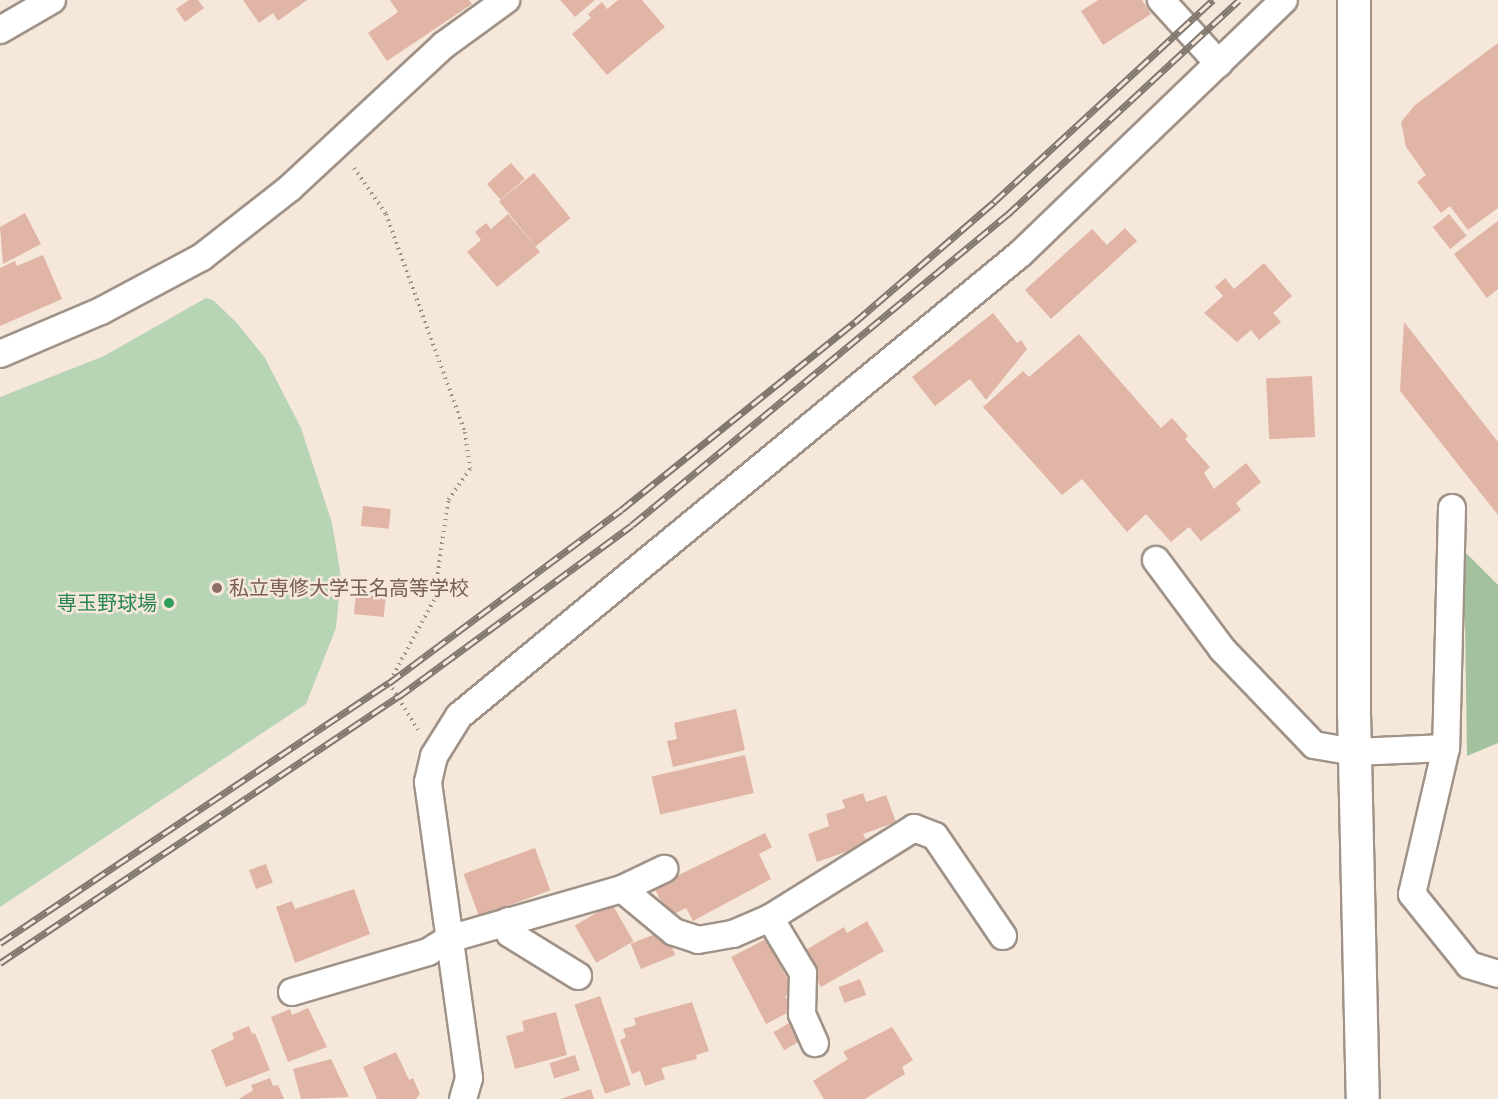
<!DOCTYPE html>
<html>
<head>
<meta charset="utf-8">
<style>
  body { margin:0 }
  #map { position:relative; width:1498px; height:1099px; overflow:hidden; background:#f6e7db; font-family:"Roboto Condensed","Noto Sans JP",sans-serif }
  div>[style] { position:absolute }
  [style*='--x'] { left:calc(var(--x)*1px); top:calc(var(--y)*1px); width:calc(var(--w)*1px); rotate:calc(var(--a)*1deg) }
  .green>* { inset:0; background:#b7d5b4 }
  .forest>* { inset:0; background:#a3c19f }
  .building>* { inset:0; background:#e1b5a5; transform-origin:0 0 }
  .path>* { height:4px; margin-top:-2px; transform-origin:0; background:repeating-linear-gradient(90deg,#988e85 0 1.5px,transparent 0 6px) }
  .roads { filter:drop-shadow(2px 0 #a09287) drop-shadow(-2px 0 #a09287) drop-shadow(0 2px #a09287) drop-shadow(0 -2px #a09287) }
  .minor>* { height:26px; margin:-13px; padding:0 13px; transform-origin:13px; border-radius:13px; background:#fff }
  .tertiary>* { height:32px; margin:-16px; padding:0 16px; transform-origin:16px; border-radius:16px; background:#fff }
  .rail>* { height:7px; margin-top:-3.5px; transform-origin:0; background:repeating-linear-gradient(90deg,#f6e7db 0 14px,#80776f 0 28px); box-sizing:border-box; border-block:2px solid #80776f }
  .dots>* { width:16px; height:16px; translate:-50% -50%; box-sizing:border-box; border:3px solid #f6e7db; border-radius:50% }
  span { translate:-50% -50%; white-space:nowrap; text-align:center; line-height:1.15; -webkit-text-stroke:5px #f6e7db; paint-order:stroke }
  .education-label { font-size:20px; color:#785e54 }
  .left { translate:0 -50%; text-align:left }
  .leisure-label { font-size:20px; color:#27864d }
  .right { translate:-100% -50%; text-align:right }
</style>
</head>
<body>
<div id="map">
  <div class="green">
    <i style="clip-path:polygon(206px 298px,213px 300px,237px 323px,265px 358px,301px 428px,332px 523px,341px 577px,336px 628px,306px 704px,0 907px,0 397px,104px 356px)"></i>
  </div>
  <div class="forest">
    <i style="clip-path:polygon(1464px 551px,1498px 585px,1498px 743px,1467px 756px)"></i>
  </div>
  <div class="building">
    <i style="clip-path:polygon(189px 0,198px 0,204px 8px,185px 22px,176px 9px)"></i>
    <i style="clip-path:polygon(243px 0,307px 0,278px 21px,273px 13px,259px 23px)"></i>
    <i style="clip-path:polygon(390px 0,469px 0,472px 4px,387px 61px,368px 33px,398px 12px)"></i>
    <i style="clip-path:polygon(560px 0,595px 0,575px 17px)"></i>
    <i style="clip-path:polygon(618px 0,642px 0,665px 27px,607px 75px,572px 34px,591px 18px,588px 14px,602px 2px,607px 9px)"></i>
    <i style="clip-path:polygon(1098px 0,1142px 0,1151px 14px,1103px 45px,1081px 11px)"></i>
    <i style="clip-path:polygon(1498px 43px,1498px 208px,1468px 230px,1450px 206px,1441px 213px,1417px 182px,1426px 175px,1406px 147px,1401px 122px,1415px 105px)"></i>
    <i style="left:511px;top:163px;width:21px;height:32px;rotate:49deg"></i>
    <i style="left:534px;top:173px;width:58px;height:45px;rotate:51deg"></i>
    <i style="clip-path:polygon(25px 213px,41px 244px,3px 264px,0 227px)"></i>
    <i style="clip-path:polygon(508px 214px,540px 252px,497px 287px,467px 252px,481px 240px,475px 232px,486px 223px,491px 229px)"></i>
    <i style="left:1449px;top:214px;width:28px;height:21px;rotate:51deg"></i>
    <i style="clip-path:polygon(1498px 221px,1498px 289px,1487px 298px,1454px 254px)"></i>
    <i style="clip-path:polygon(1125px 228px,1137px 241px,1051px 319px,1025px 290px,1092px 229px,1107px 245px)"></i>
    <i style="clip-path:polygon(43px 255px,62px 299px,0 326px,0 268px,15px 261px,17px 266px)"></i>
    <i style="clip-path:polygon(1264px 263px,1292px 296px,1273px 313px,1281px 322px,1259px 340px,1251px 330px,1237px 342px,1204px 313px,1223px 296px,1215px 287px,1225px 278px,1234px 289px)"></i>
    <i style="clip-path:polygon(993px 313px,1017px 343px,1021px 340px,1027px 349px,986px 400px,970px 379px,935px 406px,912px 377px)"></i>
    <i style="clip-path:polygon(1404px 322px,1498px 442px,1498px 515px,1400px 391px)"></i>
    <i style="clip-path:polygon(1079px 334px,1161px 428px,1172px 418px,1188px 436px,1185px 439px,1210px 467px,1204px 473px,1214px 489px,1246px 463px,1261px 482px,1236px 503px,1241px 510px,1201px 541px,1189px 527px,1171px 542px,1146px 514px,1127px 532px,1082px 479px,1062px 495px,983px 407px,1023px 371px,1029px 377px)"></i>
    <i style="left:1312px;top:376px;width:61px;height:46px;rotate:87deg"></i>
    <i style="left:363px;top:506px;width:28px;height:20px;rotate:6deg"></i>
    <i style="left:356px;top:594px;width:30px;height:20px;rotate:6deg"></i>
    <i style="clip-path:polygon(736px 709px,745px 750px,673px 767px,667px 741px,677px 739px,674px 723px)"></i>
    <i style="left:745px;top:755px;width:39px;height:96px;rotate:77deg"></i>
    <i style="clip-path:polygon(863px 793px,866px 802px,886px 795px,896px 822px,863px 834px,868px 844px,817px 862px,808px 834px,829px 826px,826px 814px,845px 808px,842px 800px)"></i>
    <i style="clip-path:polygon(765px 833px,772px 847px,759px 854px,771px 879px,693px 921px,686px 908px,668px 917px,654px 887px)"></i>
    <i style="left:535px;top:848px;width:45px;height:76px;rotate:70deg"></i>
    <i style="left:266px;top:864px;width:20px;height:18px;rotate:70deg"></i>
    <i style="clip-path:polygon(354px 889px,370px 934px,295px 963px,276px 907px,292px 901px,295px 909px)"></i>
    <i style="left:612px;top:904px;width:43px;height:43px;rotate:60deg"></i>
    <i style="clip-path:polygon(867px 921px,884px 951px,821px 987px,801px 953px,844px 927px,847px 933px)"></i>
    <i style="left:665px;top:930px;width:27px;height:37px;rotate:68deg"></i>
    <i style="clip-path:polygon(766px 939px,794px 991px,785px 996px,793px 1010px,766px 1024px,731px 957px)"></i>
    <i style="left:860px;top:979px;width:17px;height:23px;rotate:69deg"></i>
    <i style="left:600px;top:996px;width:94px;height:27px;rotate:71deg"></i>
    <i style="clip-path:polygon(692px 1002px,709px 1051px,696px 1055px,697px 1059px,661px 1068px,665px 1079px,645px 1086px,640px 1071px,632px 1074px,620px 1040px,626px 1037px,623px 1029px,636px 1025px,634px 1018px)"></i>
    <i style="clip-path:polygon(308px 1008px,327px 1047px,288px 1062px,271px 1017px,290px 1009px,292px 1015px)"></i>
    <i style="clip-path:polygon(556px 1012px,567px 1055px,515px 1069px,506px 1036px,524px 1031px,522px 1021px)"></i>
    <i style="left:794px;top:1020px;width:21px;height:24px;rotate:59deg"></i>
    <i style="clip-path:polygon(249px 1026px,252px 1034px,255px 1033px,270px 1070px,226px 1087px,211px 1050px,234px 1039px,232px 1033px)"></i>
    <i style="clip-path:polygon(892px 1027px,913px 1060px,902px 1067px,905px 1074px,865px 1099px,824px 1099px,813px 1081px,848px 1059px,843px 1052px)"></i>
    <i style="clip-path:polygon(396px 1052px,409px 1080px,413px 1078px,420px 1094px,416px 1099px,377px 1099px,363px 1067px)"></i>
    <i style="left:575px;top:1055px;width:16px;height:27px;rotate:72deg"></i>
    <i style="clip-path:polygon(331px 1059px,349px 1097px,301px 1099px,293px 1069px)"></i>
    <i style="clip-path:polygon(270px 1078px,273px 1086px,278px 1085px,284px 1099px,239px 1099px,253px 1090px,251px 1085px)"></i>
    <i style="clip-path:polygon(591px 1089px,594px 1099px,560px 1099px)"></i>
  </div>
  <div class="path">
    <i style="--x:354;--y:168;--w:56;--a:55.2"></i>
    <i style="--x:386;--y:214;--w:232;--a:70.1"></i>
    <i style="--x:465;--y:432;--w:37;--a:82"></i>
    <i style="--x:470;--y:469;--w:39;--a:125"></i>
    <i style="--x:448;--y:501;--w:100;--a:98"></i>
    <i style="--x:434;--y:600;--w:94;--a:118.5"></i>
    <i style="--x:389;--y:683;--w:55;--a:58.3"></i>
  </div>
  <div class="roads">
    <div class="minor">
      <i style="--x:1161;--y:0;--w:86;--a:47.8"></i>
      <i style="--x:0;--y:30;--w:60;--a:-30"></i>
      <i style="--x:0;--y:354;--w:110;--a:-23.1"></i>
      <i style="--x:101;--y:311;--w:115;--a:-28.1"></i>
      <i style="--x:202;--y:257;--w:112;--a:-38.1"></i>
      <i style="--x:290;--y:188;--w:210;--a:-42.9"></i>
      <i style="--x:444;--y:45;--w:77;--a:-36"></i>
      <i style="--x:1452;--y:508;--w:240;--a:91.4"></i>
      <i style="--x:1446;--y:748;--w:150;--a:103.1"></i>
      <i style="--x:1412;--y:894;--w:91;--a:51.2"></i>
      <i style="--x:1469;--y:965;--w:30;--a:17"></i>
      <i style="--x:1156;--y:560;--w:111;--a:53.4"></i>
      <i style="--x:1222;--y:649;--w:133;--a:46.2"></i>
      <i style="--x:1314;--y:745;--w:41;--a:9.9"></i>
      <i style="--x:1354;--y:752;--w:92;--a:-2.5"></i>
      <i style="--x:622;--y:889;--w:67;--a:39.6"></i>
      <i style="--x:674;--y:932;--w:25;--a:18"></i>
      <i style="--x:698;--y:940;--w:36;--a:-10"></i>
      <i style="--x:733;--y:934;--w:40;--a:-23.4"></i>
      <i style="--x:770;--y:918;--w:170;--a:-32"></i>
      <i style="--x:914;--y:828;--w:22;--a:21"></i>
      <i style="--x:935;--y:836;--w:121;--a:55.8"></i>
      <i style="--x:770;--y:918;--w:64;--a:59"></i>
      <i style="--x:803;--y:973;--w:41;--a:91.4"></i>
      <i style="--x:802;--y:1014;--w:32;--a:66"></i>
      <i style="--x:508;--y:921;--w:13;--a:81"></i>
      <i style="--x:510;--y:934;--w:80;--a:31.7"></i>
      <i style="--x:292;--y:992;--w:142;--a:-16.4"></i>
      <i style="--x:428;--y:952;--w:25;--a:-32"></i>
      <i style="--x:449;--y:939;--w:180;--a:-16.1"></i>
      <i style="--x:622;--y:889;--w:47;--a:-25.5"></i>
      <i style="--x:463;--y:1099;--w:22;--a:-74"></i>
      <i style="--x:469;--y:1078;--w:299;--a:-97.9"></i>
      <i style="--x:428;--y:782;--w:27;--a:-77"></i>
      <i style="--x:434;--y:756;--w:47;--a:-58"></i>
      <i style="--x:459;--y:716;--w:727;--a:-39.47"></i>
      <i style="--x:1020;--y:254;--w:366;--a:-43.9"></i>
    </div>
    <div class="tertiary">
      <i style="--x:1354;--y:0;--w:712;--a:90"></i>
      <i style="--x:1354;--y:712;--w:387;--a:88.7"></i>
    </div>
  </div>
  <div class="rail">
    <i style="--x:0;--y:943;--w:468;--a:-33.8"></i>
    <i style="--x:389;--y:683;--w:289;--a:-36.7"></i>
    <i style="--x:621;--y:510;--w:300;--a:-38.8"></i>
    <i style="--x:855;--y:322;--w:184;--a:-40.8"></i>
    <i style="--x:994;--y:202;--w:298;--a:-42.7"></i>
    <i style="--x:0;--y:963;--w:479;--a:-33.8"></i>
    <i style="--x:398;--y:697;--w:290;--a:-36.3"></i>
    <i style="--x:632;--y:525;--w:487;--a:-39.6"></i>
    <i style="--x:1007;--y:215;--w:316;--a:-42.8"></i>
  </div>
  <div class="dots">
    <i style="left:217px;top:588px;background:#8d6e63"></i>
    <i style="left:169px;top:603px;background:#2e9e5b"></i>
  </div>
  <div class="education-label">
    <span class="left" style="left:229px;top:588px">私立専修大学玉名高等学校</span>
  </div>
  <div class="leisure-label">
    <span class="right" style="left:157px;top:603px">専玉野球場</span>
  </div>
</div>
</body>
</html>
